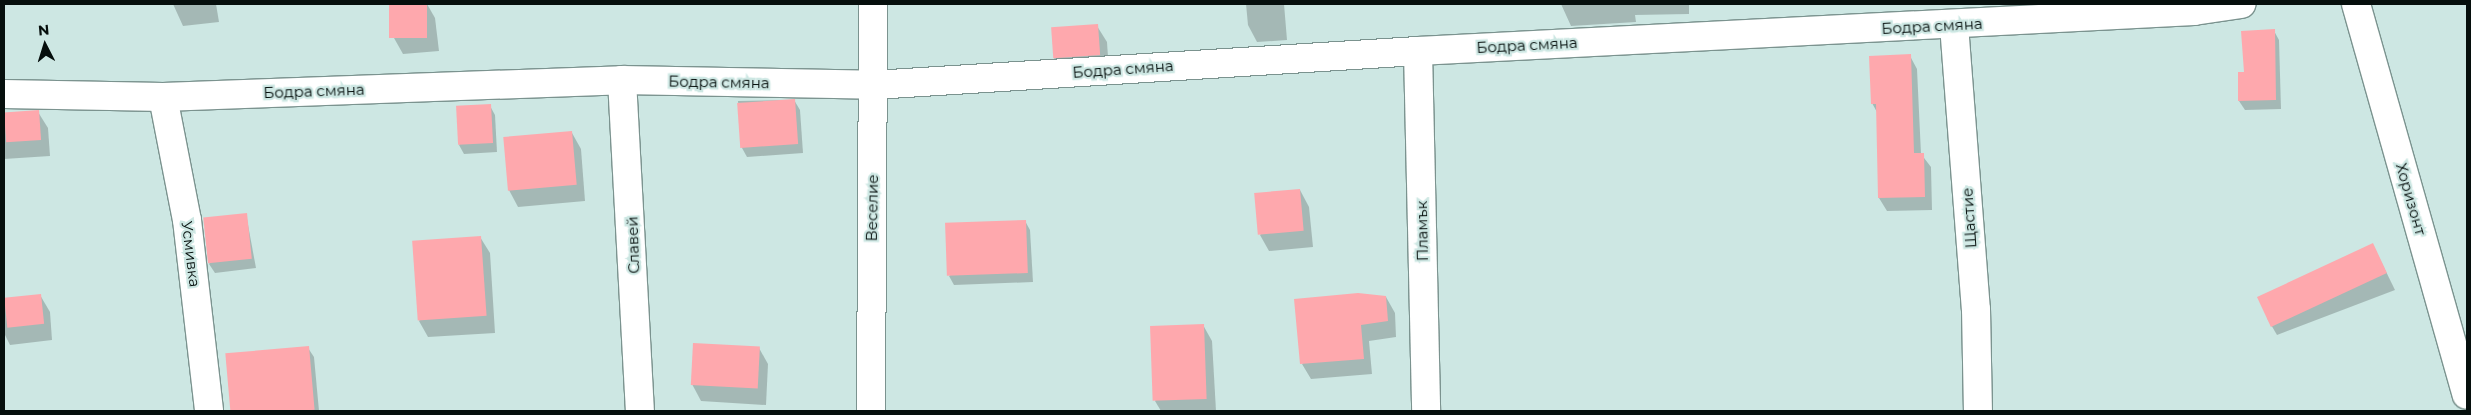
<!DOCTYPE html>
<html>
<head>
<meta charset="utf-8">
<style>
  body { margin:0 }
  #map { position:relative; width:2471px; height:415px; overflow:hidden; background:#cde7e3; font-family:Montserrat,sans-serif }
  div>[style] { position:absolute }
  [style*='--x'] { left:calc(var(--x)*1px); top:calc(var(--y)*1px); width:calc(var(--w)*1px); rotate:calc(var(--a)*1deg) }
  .shadow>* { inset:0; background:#0003 }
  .building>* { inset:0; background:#fea8ad; transform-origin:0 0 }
  .roads { filter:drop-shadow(1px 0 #7b938f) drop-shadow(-1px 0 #7b938f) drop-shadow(0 1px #7b938f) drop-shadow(0 -1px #7b938f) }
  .street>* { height:28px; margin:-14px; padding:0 14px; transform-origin:14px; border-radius:14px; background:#fff }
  span { translate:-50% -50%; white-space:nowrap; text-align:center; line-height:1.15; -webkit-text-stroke:4.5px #cde7e3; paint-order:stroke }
  .street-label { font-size:15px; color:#060f0d }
  .frame { position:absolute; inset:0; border:5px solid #060f0d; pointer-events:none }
  .north { position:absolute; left:20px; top:20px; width:50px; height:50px; -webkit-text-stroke:4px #cde7e3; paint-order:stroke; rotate:355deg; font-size:14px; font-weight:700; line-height:20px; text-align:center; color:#060f0d }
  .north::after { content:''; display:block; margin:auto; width:18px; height:22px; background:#060f0d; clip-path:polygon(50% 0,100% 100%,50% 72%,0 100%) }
</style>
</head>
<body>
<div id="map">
  <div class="shadow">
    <i style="clip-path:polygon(173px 4px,216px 4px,219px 22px,183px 26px)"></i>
    <i style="clip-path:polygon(427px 4px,435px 18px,439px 51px,403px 54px,394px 38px,390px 5px)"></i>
    <i style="clip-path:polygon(1246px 4px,1284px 4px,1287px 40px,1257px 42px,1248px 25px)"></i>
    <i style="clip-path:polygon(1561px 4px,1689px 4px,1689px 14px,1635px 15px,1636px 22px,1571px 26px)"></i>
    <i style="clip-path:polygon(1097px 26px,1107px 42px,1109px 72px,1064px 74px,1054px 58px)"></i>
    <i style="clip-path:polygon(2274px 31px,2279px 40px,2281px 109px,2245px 110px,2239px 101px,2246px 73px)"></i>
    <i style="clip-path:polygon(1910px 56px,1917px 69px,1921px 154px,1931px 167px,1932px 210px,1887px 211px,1879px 198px,1878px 114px,1872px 103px)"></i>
    <i style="clip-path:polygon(794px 100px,800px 110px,803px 153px,747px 157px,742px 148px,738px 101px)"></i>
    <i style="clip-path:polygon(490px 106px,495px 115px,497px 152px,464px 154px,459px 145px)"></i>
    <i style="clip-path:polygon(38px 112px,48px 128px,50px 156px,4px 159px,4px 113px)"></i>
    <i style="clip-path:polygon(572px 133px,581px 149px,585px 201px,518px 207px,509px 190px)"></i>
    <i style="clip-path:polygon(1300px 190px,1309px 207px,1313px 247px,1269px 251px,1260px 235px)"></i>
    <i style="clip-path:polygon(246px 214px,256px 268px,215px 273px,209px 264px)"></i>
    <i style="clip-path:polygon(1025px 221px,1030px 230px,1033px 282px,954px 285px,949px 276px)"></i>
    <i style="clip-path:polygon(480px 237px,490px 253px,495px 333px,428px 337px,419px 321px)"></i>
    <i style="clip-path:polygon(2373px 245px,2395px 290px,2277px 335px,2267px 318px)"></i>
    <i style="clip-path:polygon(40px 295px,50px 312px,52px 340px,10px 345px,4px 333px,4px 299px)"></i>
    <i style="clip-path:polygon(1386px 297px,1395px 313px,1396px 337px,1369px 341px,1372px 374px,1311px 379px,1302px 364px)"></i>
    <i style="clip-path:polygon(1203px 325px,1212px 341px,1216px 411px,1161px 411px,1155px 401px)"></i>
    <i style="clip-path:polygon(308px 348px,314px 357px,319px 411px,232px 411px,226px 356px)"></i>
    <i style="clip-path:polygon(759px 348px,768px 364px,766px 405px,701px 401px,692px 384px)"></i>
  </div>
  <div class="building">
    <i style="left:389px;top:4px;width:38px;height:34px"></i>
    <i style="left:1098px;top:24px;width:31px;height:47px;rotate:86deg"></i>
    <i style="clip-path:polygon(2275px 29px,2276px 100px,2238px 101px,2238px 72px,2244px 72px,2241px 31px)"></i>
    <i style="clip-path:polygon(1911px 54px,1914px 153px,1924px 153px,1925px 197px,1878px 198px,1876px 104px,1871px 104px,1869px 56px)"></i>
    <i style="left:795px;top:99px;width:45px;height:58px;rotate:86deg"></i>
    <i style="left:491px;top:104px;width:39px;height:35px;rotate:87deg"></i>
    <i style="left:39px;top:110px;width:30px;height:35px;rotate:86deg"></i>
    <i style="left:572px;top:131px;width:54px;height:69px;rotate:85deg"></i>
    <i style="left:1300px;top:189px;width:42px;height:46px;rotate:85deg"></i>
    <i style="left:247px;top:213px;width:46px;height:44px;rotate:84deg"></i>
    <i style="left:1026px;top:220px;width:53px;height:81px;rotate:88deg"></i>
    <i style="left:481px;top:236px;width:80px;height:69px;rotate:86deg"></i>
    <i style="left:2373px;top:243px;width:33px;height:128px;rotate:65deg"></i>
    <i style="clip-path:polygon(1358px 293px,1386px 296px,1388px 321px,1361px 325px,1364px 359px,1300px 364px,1294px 299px)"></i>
    <i style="left:41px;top:294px;width:30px;height:37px;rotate:84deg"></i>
    <i style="left:1204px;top:324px;width:75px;height:54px;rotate:88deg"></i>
    <i style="left:693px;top:343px;width:67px;height:42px;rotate:3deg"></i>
    <i style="left:309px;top:346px;width:64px;height:84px;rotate:85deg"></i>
  </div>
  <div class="roads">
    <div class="street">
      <i style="--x:2356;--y:4;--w:406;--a:74.2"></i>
      <i style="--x:1954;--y:25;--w:285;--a:85.6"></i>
      <i style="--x:1976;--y:309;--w:102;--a:88.9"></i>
      <i style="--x:1418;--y:51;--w:360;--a:88.7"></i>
      <i style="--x:622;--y:80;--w:331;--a:86.9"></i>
      <i style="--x:4;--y:94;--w:159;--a:1.1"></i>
      <i style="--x:163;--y:97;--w:459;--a:-2.1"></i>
      <i style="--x:622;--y:80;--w:252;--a:1.1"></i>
      <i style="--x:874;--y:85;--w:545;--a:-3.58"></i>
      <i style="--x:1418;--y:51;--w:777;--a:-2.95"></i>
      <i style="--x:2194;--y:11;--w:48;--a:-8.5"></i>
      <i style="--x:163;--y:97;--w:125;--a:79"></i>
      <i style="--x:187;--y:220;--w:192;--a:83.4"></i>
      <i style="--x:871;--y:411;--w:407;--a:-89.7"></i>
    </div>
  </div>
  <div class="street-label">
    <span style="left:1932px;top:26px;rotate:-3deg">Бодра смяна</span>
    <span style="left:1527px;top:45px;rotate:-3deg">Бодра смяна</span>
    <span style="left:1123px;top:69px;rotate:-4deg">Бодра смяна</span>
    <span style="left:719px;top:82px;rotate:1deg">Бодра смяна</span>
    <span style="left:314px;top:91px;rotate:-2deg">Бодра смяна</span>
    <span style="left:2411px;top:199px;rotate:74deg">Хоризонт</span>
    <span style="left:872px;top:208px;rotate:-89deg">Веселие</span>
    <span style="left:1969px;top:218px;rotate:-94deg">Щастие</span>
    <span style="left:1422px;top:231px;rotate:-91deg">Пламък</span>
    <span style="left:633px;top:245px;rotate:-92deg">Славей</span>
    <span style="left:191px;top:254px;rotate:83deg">Усмивка</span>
  </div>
  <div class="frame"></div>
  <div class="north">N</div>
</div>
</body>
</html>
